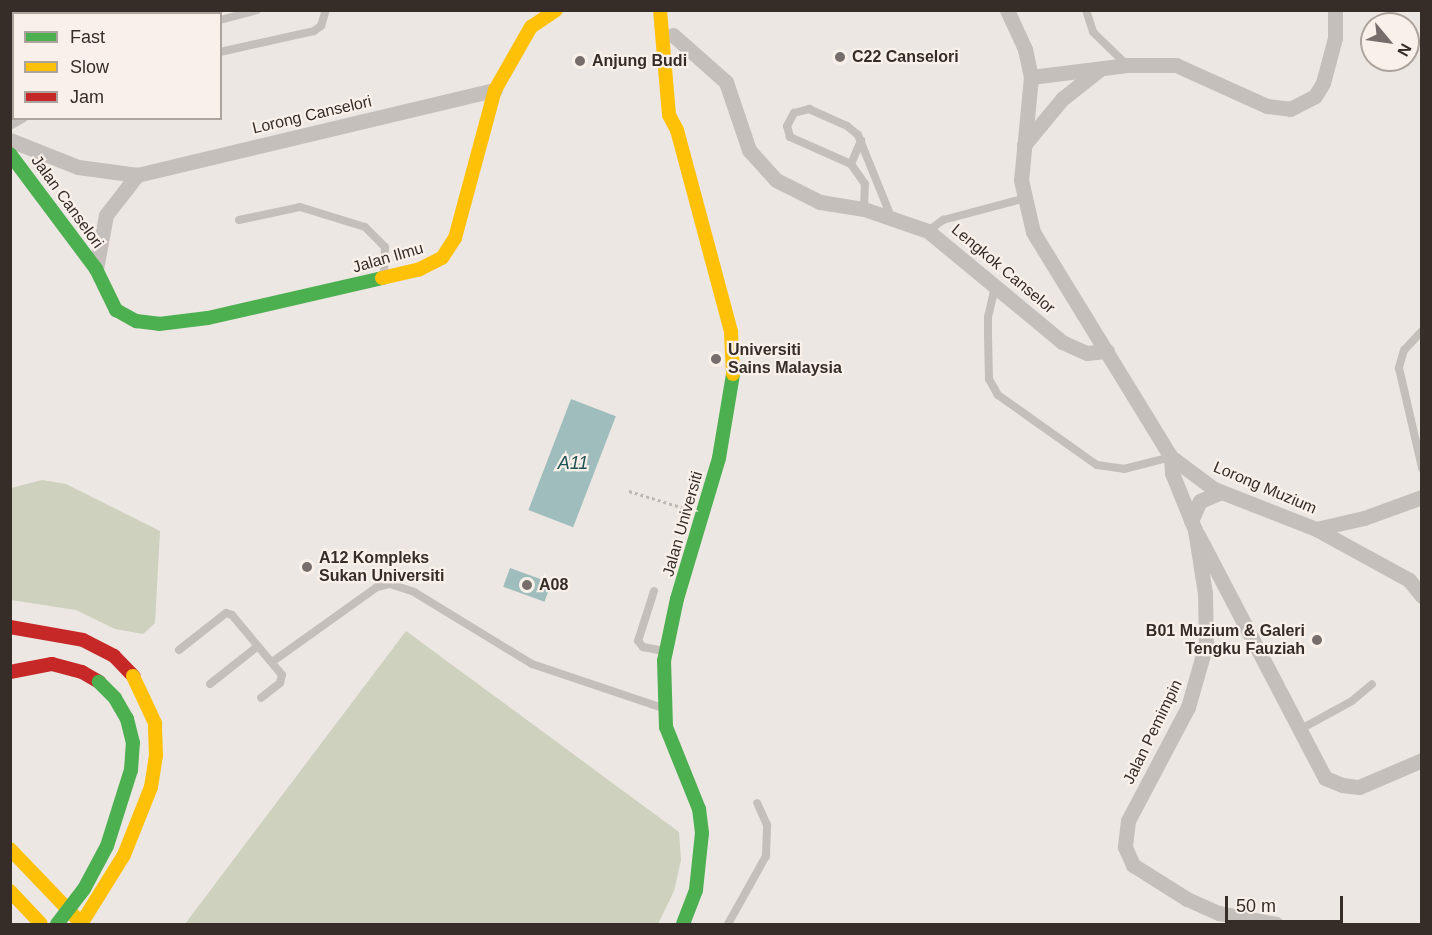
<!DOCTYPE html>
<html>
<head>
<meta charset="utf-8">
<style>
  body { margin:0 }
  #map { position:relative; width:1432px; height:935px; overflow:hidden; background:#ece7e2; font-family:Helvetica,sans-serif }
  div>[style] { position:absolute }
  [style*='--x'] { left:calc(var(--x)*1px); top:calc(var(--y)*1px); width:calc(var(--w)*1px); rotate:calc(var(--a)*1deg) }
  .green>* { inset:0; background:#cdd1bd }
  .water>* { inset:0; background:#9fbdbc; transform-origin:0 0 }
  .path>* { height:3px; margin-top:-1.5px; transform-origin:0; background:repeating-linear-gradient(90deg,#beb8b3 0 3px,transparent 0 6px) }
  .lane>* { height:8px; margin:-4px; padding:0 4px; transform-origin:4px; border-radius:4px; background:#c5bfbb }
  .street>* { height:15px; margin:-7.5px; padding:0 7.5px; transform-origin:7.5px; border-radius:7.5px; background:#c5bfbb }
  .fast>* { height:14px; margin:-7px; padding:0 7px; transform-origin:7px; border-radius:7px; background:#4caf50 }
  .slow>* { height:14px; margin:-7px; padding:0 7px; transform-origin:7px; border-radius:7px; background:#ffc107 }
  .jam>* { height:14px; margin:-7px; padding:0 7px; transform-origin:7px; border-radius:7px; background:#c62828 }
  .fast-bridge>* { height:14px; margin:-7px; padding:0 7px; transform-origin:7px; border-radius:7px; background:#4caf50 }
  .slow-bridge>* { height:14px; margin:-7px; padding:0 7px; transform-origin:7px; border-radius:7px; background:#ffc107 }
  .dots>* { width:16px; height:16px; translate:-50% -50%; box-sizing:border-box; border:3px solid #f9f1e9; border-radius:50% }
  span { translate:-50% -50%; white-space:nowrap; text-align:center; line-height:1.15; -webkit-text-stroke:4.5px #f9f1e9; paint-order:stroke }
  .poi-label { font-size:16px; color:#362d29; font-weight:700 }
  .left { translate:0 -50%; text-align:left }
  .right { translate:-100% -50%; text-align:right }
  .street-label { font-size:16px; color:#362d29 }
  .water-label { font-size:18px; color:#215255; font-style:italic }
  .frame { position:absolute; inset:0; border:12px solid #362d29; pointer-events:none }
  .legend { position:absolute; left:12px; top:12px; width:210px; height:108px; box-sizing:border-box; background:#f9f1e9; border:2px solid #aba39c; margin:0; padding:8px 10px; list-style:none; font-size:18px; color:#362d29 }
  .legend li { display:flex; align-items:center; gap:12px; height:30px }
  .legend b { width:30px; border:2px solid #aba39c }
  .north { position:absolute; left:1360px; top:12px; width:60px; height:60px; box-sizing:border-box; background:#f9f1e9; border:2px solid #aba39c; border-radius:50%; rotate:119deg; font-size:16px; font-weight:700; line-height:24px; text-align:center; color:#362d29 }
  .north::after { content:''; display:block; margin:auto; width:21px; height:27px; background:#766e6a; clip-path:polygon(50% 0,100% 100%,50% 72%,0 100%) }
  .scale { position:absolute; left:1225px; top:896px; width:118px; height:27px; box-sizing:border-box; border:3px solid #362d29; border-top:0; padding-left:8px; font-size:18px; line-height:21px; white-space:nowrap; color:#362d29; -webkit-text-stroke:4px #f9f1e9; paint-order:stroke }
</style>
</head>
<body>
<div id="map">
  <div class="green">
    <i style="clip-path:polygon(42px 480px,66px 484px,160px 531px,155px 623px,143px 634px,115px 629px,76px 610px,11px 600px,11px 488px)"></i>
    <i style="clip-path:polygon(406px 631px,679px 832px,681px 860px,674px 891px,658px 924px,185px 924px)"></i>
  </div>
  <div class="water">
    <i style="left:571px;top:399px;width:48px;height:119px;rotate:21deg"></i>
    <i style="left:510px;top:568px;width:44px;height:20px;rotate:20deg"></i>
  </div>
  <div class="path">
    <i style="--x:629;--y:491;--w:58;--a:17.2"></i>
  </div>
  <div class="lane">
    <i style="--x:1086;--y:10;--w:23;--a:72"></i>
    <i style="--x:1093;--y:32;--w:46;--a:44.1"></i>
    <i style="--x:220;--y:20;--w:38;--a:-15"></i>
    <i style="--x:220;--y:52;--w:96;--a:-12.6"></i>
    <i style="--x:314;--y:31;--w:9;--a:-36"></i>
    <i style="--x:321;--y:26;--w:17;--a:-73"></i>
    <i style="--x:10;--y:126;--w:16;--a:-30"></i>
    <i style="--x:851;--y:164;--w:26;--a:-67"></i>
    <i style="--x:864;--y:209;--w:25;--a:-88"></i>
    <i style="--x:865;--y:184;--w:24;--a:-125"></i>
    <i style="--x:851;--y:164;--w:67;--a:-156.1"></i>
    <i style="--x:790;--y:137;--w:11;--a:-105"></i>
    <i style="--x:787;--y:126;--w:15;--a:-62"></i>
    <i style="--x:794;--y:113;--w:16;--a:-15"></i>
    <i style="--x:809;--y:109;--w:42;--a:24.1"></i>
    <i style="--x:847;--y:126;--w:14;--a:39"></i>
    <i style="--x:858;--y:135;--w:91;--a:68"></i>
    <i style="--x:239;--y:220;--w:62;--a:-12"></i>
    <i style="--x:300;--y:207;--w:68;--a:17.1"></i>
    <i style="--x:365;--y:227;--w:28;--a:45"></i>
    <i style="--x:385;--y:247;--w:29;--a:92"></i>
    <i style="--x:928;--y:231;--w:19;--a:-36"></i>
    <i style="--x:943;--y:220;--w:82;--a:-14.9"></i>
    <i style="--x:995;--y:287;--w:31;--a:103"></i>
    <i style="--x:988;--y:317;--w:20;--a:90"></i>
    <i style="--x:988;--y:337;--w:42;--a:88.6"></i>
    <i style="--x:989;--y:379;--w:18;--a:61"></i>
    <i style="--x:998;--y:395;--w:121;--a:35.3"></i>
    <i style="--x:1097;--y:465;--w:27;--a:8"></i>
    <i style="--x:1124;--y:469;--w:49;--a:-14.3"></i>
    <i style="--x:1422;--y:331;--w:26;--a:133"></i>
    <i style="--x:1404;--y:350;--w:19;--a:106"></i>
    <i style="--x:1399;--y:368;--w:103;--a:77"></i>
    <i style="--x:654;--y:591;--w:52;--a:107.7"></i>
    <i style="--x:638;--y:641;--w:8;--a:50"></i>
    <i style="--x:643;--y:647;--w:21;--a:11"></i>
    <i style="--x:179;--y:650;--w:60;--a:-38.2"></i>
    <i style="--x:226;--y:613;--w:6;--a:18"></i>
    <i style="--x:232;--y:615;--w:78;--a:50.2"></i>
    <i style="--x:282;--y:675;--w:8;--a:104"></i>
    <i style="--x:280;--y:683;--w:24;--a:142"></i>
    <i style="--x:272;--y:662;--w:129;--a:-35.5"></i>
    <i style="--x:377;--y:587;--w:13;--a:-13"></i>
    <i style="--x:390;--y:584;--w:25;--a:18"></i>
    <i style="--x:414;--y:592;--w:138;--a:31.4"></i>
    <i style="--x:532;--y:664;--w:138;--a:18.6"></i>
    <i style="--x:210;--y:684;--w:61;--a:-38.4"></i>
    <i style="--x:1299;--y:730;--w:60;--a:-28.7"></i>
    <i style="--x:1352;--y:701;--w:26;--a:-40"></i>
    <i style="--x:728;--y:924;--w:78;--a:-60.8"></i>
    <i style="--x:766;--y:856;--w:31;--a:-88"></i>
    <i style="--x:767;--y:825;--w:24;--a:-114"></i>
  </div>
  <div class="street">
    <i style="--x:1007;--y:10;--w:43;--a:65.2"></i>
    <i style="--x:1025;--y:49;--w:29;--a:78"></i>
    <i style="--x:1031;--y:77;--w:103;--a:95.5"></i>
    <i style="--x:1021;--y:180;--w:53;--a:77"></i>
    <i style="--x:1033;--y:232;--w:264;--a:58.5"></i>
    <i style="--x:1171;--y:457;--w:54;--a:36.7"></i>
    <i style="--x:1214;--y:489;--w:110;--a:21.4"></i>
    <i style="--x:1316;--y:529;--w:49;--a:-12.9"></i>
    <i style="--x:1364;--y:518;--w:62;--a:-19.9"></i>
    <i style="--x:673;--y:35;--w:71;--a:41.6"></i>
    <i style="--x:726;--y:82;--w:72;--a:71.3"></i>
    <i style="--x:749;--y:150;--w:40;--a:48"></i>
    <i style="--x:776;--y:180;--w:49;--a:26.6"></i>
    <i style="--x:820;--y:202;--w:45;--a:9"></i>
    <i style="--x:864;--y:209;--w:68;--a:19"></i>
    <i style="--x:928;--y:231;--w:174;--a:39.6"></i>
    <i style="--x:1062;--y:342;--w:27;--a:24"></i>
    <i style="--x:1087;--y:353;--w:20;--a:-6"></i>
    <i style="--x:1031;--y:77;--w:97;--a:-7.1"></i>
    <i style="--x:1127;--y:65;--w:49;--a:0"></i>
    <i style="--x:1176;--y:65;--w:100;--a:24.3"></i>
    <i style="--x:1267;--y:106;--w:23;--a:7"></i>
    <i style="--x:1290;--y:109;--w:28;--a:-27"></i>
    <i style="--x:1315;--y:96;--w:15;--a:-58"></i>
    <i style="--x:1323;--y:83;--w:47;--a:-75.1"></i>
    <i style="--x:1335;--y:38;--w:28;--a:-90"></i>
    <i style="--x:10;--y:140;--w:73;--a:21.7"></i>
    <i style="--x:78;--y:167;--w:60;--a:7.7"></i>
    <i style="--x:137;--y:175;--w:368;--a:-13.4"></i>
    <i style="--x:1024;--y:145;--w:60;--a:-50.4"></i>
    <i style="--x:1062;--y:99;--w:48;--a:-38.3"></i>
    <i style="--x:96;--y:269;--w:55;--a:-79.5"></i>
    <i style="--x:106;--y:215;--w:51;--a:-52.2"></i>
    <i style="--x:1171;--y:457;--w:16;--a:86"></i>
    <i style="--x:1172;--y:473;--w:61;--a:68"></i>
    <i style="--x:1195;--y:530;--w:64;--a:81"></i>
    <i style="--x:1205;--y:593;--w:51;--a:88.9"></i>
    <i style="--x:1206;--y:644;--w:66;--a:105.9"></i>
    <i style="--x:1188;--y:707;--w:129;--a:117.8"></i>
    <i style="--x:1128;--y:821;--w:26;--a:97"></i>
    <i style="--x:1125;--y:847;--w:20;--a:66"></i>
    <i style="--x:1133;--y:865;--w:64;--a:32.2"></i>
    <i style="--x:1187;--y:899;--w:35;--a:24"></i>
    <i style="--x:1219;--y:913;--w:58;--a:10.9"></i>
    <i style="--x:1191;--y:521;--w:22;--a:-66"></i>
    <i style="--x:1200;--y:501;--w:23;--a:-23"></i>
    <i style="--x:1316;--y:529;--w:106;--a:28.7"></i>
    <i style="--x:1409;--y:580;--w:21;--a:51"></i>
    <i style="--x:1198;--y:535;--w:274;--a:62.4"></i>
    <i style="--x:1325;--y:778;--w:18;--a:22"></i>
    <i style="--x:1342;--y:785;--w:17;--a:7"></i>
    <i style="--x:1359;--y:787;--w:69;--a:-23.2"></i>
  </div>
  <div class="fast">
    <i style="--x:10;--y:154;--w:144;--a:53.2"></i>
    <i style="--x:96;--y:269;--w:46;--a:64"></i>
    <i style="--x:116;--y:310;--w:23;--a:29"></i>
    <i style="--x:136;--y:321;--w:23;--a:7"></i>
    <i style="--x:159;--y:324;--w:49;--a:-7"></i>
    <i style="--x:208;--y:318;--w:179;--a:-12.9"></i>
    <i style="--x:683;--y:924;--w:36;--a:-69"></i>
    <i style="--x:696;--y:890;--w:57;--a:-84"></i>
    <i style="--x:702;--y:833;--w:24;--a:-97"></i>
    <i style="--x:699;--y:809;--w:88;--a:-111.9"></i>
    <i style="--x:666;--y:727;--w:66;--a:-91.7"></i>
    <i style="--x:664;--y:661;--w:63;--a:-78.2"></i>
    <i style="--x:677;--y:599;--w:147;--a:-73.4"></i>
    <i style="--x:719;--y:458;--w:85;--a:-80.5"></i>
  </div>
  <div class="slow">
    <i style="--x:660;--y:10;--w:105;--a:85.1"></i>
    <i style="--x:669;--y:115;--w:17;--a:62"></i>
    <i style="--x:677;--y:130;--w:209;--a:75"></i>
    <i style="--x:731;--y:332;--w:42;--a:87.3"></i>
    <i style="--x:382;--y:278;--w:37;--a:-13"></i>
    <i style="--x:418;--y:270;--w:27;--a:-27"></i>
    <i style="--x:442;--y:258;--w:24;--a:-57"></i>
    <i style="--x:455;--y:238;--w:153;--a:-74.9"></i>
    <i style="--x:495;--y:90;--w:73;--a:-60.3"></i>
    <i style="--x:531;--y:27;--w:30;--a:-34"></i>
    <i style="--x:10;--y:849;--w:104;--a:46.2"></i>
    <i style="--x:10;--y:891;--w:45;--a:46.8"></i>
  </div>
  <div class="jam">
    <i style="--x:10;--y:627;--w:74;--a:10.1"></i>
    <i style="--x:83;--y:640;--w:35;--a:27"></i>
    <i style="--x:114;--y:656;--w:28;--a:46"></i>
    <i style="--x:10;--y:672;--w:43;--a:-10.8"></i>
    <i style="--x:52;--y:664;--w:31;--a:15"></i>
    <i style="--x:82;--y:672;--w:20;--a:30"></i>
  </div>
  <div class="fast-bridge">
    <i style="--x:57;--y:924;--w:44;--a:-52.4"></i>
    <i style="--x:84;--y:889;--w:49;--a:-61.9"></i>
    <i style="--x:107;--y:846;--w:80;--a:-72.5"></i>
    <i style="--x:131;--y:770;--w:27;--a:-86"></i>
    <i style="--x:133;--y:743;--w:25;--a:-104"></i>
    <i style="--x:127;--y:719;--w:24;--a:-120"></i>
    <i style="--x:115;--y:698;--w:23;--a:-135"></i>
  </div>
  <div class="slow-bridge">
    <i style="--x:81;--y:924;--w:81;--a:-58.1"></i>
    <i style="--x:124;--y:855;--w:73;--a:-68.3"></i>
    <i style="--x:151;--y:787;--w:31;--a:-81"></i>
    <i style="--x:156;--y:756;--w:33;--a:-92"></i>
    <i style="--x:155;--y:723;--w:52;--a:-115.1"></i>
  </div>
  <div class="dots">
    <i style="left:840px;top:57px;background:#766e6a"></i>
    <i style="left:580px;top:61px;background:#766e6a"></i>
    <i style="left:716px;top:359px;background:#766e6a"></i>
    <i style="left:307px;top:567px;background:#766e6a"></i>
    <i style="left:527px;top:585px;background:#766e6a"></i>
    <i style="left:1317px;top:640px;background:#766e6a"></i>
  </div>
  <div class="poi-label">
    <span class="left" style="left:852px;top:57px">C22 Canselori</span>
    <span class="left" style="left:592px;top:61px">Anjung Budi</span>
    <span class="left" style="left:728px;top:359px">Universiti<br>Sains Malaysia</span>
    <span class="left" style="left:319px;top:567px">A12 Kompleks<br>Sukan Universiti</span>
    <span class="left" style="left:539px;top:585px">A08</span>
    <span class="right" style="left:1305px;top:640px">B01 Muzium &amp; Galeri<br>Tengku Fauziah</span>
  </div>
  <div class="street-label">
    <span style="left:312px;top:115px;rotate:-13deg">Lorong Canselori</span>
    <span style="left:67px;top:202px;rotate:54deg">Jalan Canselori</span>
    <span style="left:388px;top:258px;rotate:-16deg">Jalan Ilmu</span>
    <span style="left:1003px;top:269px;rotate:40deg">Lengkok Canselor</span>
    <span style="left:1265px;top:488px;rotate:23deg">Lorong Muzium</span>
    <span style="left:683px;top:524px;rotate:-74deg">Jalan Universiti</span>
    <span style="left:1153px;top:732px;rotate:-64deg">Jalan Pemimpin</span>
  </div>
  <div class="water-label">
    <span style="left:573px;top:463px">A11</span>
  </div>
  <div class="frame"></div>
  <ul class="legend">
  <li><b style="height:8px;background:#4caf50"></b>Fast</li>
  <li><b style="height:8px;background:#ffc107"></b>Slow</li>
  <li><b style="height:8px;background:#c62828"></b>Jam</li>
  </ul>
  <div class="north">N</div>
  <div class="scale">50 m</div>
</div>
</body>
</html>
